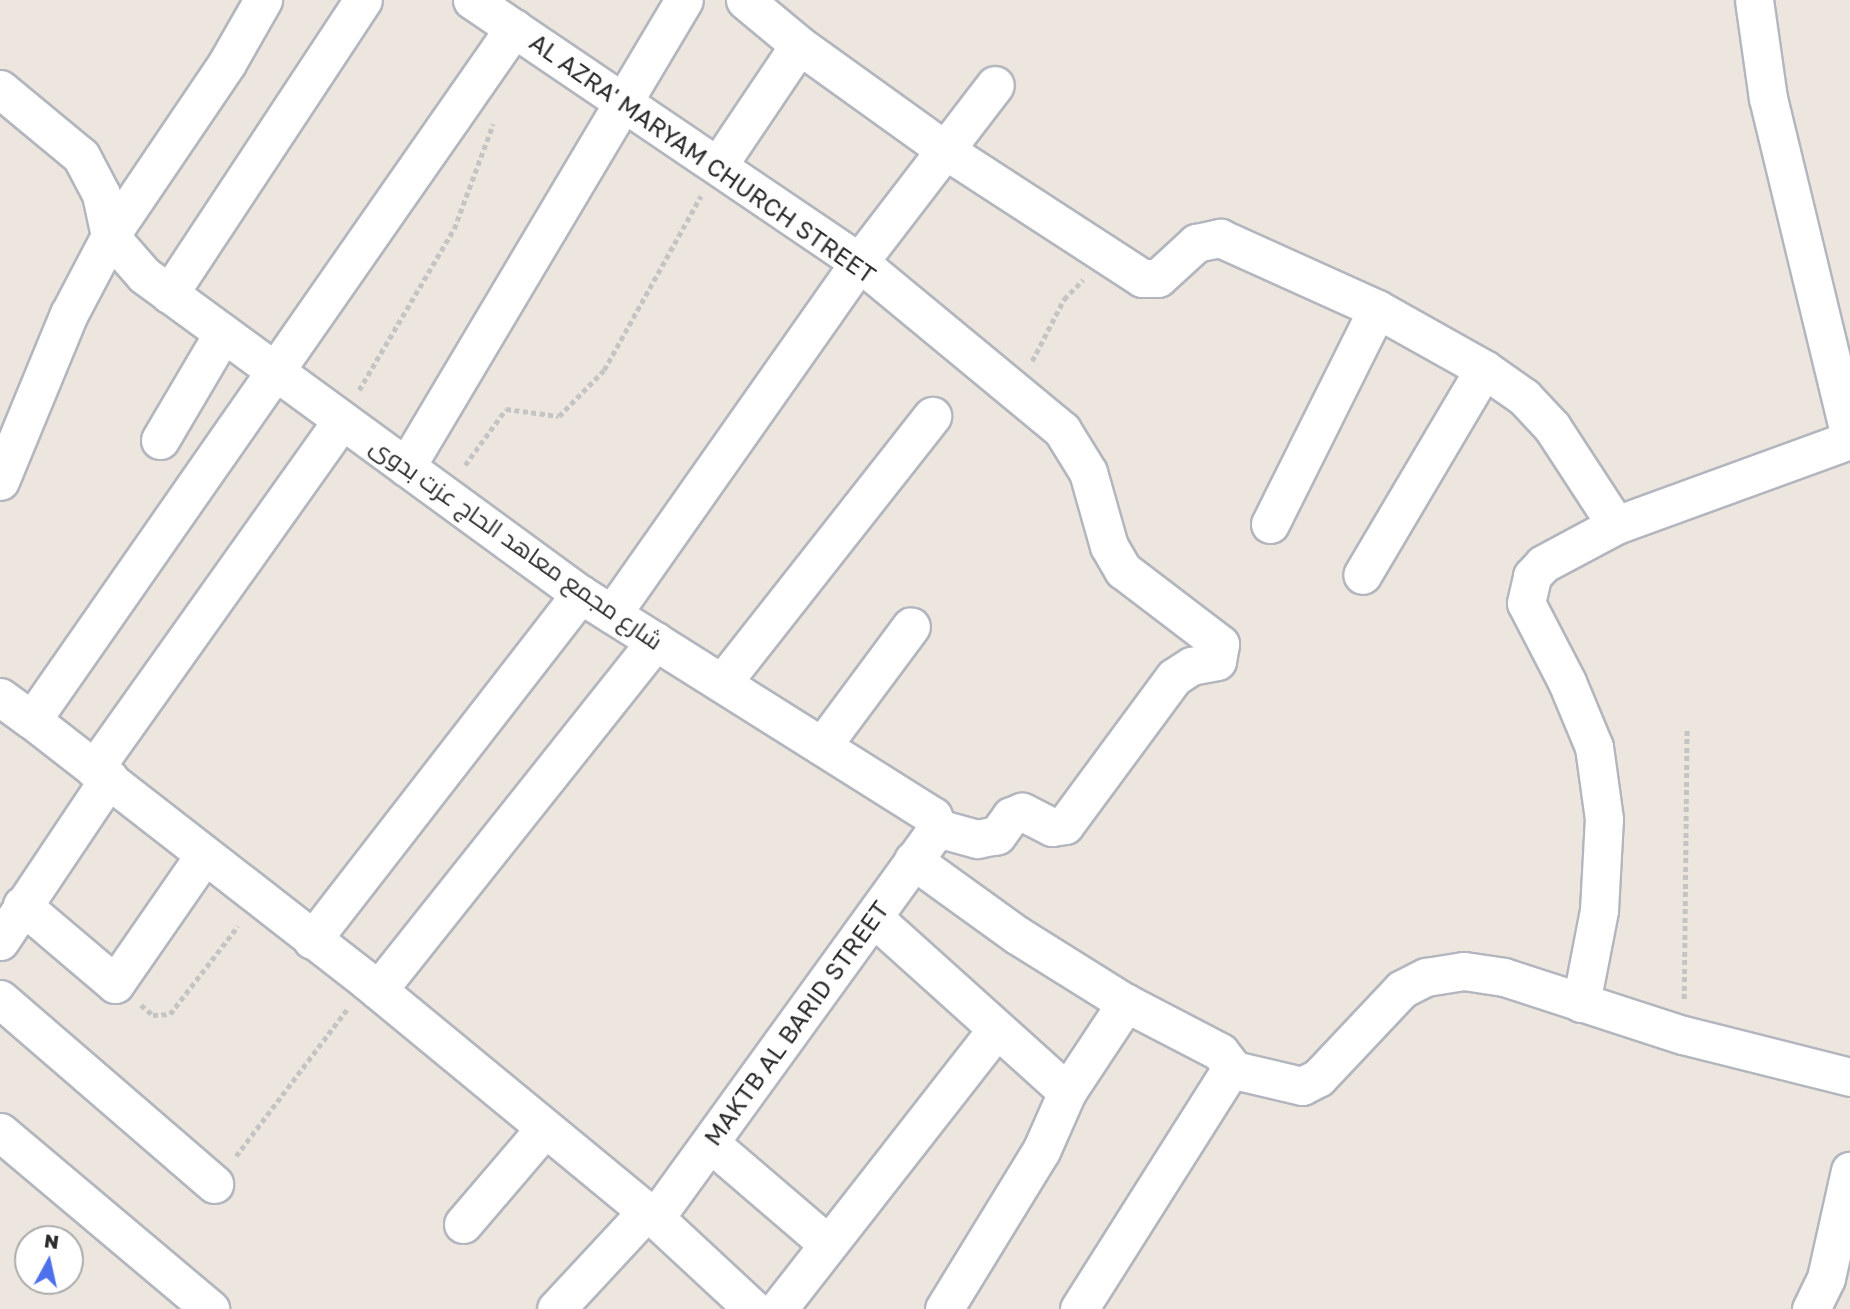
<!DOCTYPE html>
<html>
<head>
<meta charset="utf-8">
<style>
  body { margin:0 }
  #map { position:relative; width:1850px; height:1309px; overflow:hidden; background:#ece6df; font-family:"Golos Text",Cairo,sans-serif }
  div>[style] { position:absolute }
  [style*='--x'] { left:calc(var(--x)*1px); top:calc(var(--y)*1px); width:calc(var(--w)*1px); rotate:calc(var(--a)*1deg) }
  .path>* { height:4.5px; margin-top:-2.25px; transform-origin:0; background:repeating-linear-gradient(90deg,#c4c4c4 0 5px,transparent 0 8.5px) }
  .roads { filter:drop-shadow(2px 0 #b3b6be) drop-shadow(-2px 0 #b3b6be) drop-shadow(0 2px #b3b6be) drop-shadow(0 -2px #b3b6be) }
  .minor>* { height:37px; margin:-18.5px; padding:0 18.5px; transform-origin:18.5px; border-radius:18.5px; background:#fff }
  span { translate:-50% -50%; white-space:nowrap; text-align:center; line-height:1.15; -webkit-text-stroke:5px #fff; paint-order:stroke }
  .street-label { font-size:24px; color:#2c2c2c }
  .north { position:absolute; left:14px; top:1225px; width:70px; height:70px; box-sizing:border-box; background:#fff; border:2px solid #ababab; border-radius:50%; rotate:8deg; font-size:19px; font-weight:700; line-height:28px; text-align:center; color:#2c2c2c }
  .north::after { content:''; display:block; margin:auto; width:24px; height:32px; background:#4d71eb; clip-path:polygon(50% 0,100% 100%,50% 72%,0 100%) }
</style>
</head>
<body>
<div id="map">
  <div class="path">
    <i style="--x:1032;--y:361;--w:70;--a:-62.7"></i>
    <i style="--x:1064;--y:299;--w:27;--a:-45"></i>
    <i style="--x:359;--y:390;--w:187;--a:-59.5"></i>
    <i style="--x:454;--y:229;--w:112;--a:-69.6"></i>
    <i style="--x:465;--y:465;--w:69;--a:-53.8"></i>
    <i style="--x:506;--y:409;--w:53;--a:7.5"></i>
    <i style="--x:559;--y:416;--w:64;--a:-45.6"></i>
    <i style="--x:604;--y:370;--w:199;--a:-60.9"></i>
    <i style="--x:1684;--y:999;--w:272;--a:-89.4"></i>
    <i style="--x:141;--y:1005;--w:16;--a:40"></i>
    <i style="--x:153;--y:1015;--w:17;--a:-3"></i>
    <i style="--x:170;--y:1014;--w:111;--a:-52.3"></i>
    <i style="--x:236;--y:1156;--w:184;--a:-52.9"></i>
  </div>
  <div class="roads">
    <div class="minor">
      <i style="--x:472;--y:0;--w:467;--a:34.1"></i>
      <i style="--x:859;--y:262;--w:264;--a:39.6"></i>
      <i style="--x:1062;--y:430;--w:49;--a:58.2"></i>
      <i style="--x:1088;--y:472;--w:77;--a:74.2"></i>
      <i style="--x:1109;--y:546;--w:28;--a:60"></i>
      <i style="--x:1123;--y:570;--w:122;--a:37.3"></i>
      <i style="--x:1220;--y:644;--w:17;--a:100"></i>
      <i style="--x:1217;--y:661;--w:26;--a:169"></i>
      <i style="--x:1191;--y:666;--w:20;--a:147"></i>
      <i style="--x:1174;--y:677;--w:184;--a:126.4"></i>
      <i style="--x:1065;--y:825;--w:13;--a:171"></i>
      <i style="--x:1052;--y:827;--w:34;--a:-153"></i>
      <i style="--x:1022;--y:812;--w:12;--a:160"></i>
      <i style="--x:1011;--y:816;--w:24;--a:126"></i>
      <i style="--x:997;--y:835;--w:20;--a:169"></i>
      <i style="--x:977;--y:839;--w:41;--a:-164.6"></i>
      <i style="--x:745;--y:0;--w:70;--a:39.8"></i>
      <i style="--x:1754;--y:0;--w:99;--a:81.9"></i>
      <i style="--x:1768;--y:98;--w:350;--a:76.4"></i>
      <i style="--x:514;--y:28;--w:843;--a:124.86"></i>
      <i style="--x:32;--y:720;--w:425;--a:37.9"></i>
      <i style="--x:367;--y:981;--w:373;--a:39.5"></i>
      <i style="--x:655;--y:1218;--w:134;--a:42.9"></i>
      <i style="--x:0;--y:89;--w:105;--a:39.6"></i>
      <i style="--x:81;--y:156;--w:43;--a:62.2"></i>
      <i style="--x:101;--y:194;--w:43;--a:77.9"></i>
      <i style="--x:719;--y:164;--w:143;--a:-56.1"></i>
      <i style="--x:799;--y:45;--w:180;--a:35.7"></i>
      <i style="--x:945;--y:150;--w:235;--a:33"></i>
      <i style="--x:1142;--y:278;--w:16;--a:0"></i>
      <i style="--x:1158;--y:278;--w:52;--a:-42.6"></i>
      <i style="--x:1196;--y:243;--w:25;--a:-12"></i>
      <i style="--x:1220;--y:238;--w:172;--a:24.3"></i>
      <i style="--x:1377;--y:309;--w:123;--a:29.3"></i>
      <i style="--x:1484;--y:369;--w:239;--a:120.6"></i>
      <i style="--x:110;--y:236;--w:52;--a:48.9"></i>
      <i style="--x:144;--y:275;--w:540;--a:36.19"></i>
      <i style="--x:580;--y:594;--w:417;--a:32.2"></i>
      <i style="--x:933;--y:816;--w:13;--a:72"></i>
      <i style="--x:169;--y:294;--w:352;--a:-56.6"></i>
      <i style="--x:1484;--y:369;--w:49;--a:35"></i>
      <i style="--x:1524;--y:397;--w:41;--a:47"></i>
      <i style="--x:1552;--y:427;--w:117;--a:56.9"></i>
      <i style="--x:160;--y:440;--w:124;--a:-59.5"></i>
      <i style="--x:406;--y:467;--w:543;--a:-59.24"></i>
      <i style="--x:0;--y:481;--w:181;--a:-67.6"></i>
      <i style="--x:69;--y:314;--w:88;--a:-62.3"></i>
      <i style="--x:110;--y:236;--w:209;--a:-55.9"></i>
      <i style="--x:227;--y:63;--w:73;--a:-60.3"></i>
      <i style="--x:1270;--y:524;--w:240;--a:-63.5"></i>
      <i style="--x:612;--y:614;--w:430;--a:-54.9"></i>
      <i style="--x:859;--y:262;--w:223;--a:-52.5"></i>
      <i style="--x:722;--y:683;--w:340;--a:-51.8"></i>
      <i style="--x:0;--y:697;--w:39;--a:36"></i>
      <i style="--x:822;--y:746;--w:149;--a:-53.4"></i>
      <i style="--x:94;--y:769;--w:428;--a:-54.6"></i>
      <i style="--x:913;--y:860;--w:128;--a:35.8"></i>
      <i style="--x:1017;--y:935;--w:128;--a:32"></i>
      <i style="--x:1126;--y:1003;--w:106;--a:27.5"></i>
      <i style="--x:1220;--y:1052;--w:23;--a:52"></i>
      <i style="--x:22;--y:905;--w:122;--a:40.3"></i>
      <i style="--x:115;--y:984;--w:155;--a:-55.3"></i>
      <i style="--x:874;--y:918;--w:260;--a:42"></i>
      <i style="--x:312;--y:940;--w:438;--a:-52.2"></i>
      <i style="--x:0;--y:941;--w:196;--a:-56.2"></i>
      <i style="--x:378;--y:990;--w:446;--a:-51.5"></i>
      <i style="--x:0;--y:999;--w:283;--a:40.8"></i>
      <i style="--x:1581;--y:1003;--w:95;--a:-79"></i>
      <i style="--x:1599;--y:910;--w:91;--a:-86.9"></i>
      <i style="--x:1604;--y:819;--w:73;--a:-97.9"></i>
      <i style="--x:1594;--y:747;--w:70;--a:-112.6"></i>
      <i style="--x:1567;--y:682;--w:89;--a:-117.4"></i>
      <i style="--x:1526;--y:603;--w:28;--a:-77"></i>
      <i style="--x:1532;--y:576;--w:16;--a:-47"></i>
      <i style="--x:1543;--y:564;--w:83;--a:-28.1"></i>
      <i style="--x:1616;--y:525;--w:249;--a:-20"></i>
      <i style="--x:0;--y:1132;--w:275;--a:40.1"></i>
      <i style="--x:710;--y:1143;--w:155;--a:40.6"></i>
      <i style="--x:655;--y:1218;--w:481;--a:-54.1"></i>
      <i style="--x:463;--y:1224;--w:125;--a:-49.5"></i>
      <i style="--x:556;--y:1309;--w:132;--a:-47.1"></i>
      <i style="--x:778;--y:1309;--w:353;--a:-52"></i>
      <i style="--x:944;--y:1309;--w:185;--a:-58.5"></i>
      <i style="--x:1041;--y:1151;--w:64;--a:-66.2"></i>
      <i style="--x:1067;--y:1092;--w:107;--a:-56.5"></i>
      <i style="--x:1079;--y:1309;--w:279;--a:-57.7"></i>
      <i style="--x:1228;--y:1073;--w:7;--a:-27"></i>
      <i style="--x:1234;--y:1070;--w:70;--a:13.2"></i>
      <i style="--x:1302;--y:1086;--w:18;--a:-27"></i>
      <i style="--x:1318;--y:1078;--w:122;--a:-46.7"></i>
      <i style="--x:1402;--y:989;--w:27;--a:-27"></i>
      <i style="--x:1426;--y:977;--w:38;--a:-9"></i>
      <i style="--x:1464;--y:971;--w:40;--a:8.5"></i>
      <i style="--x:1504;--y:977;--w:188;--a:18"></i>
      <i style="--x:1683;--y:1035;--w:172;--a:14.1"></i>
      <i style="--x:1811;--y:1309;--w:34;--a:-64"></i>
      <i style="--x:1826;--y:1278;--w:110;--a:-77.4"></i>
    </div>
  </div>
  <div class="street-label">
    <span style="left:703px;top:158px;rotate:35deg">AL AZRA' MARYAM CHURCH STREET</span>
    <span style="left:517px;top:543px;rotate:35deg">شارع مجمع معاهد الحاج عزت بدوى</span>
    <span style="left:796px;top:1023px;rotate:-54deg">MAKTB AL BARID STREET</span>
  </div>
  <div class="north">N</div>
</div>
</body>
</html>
